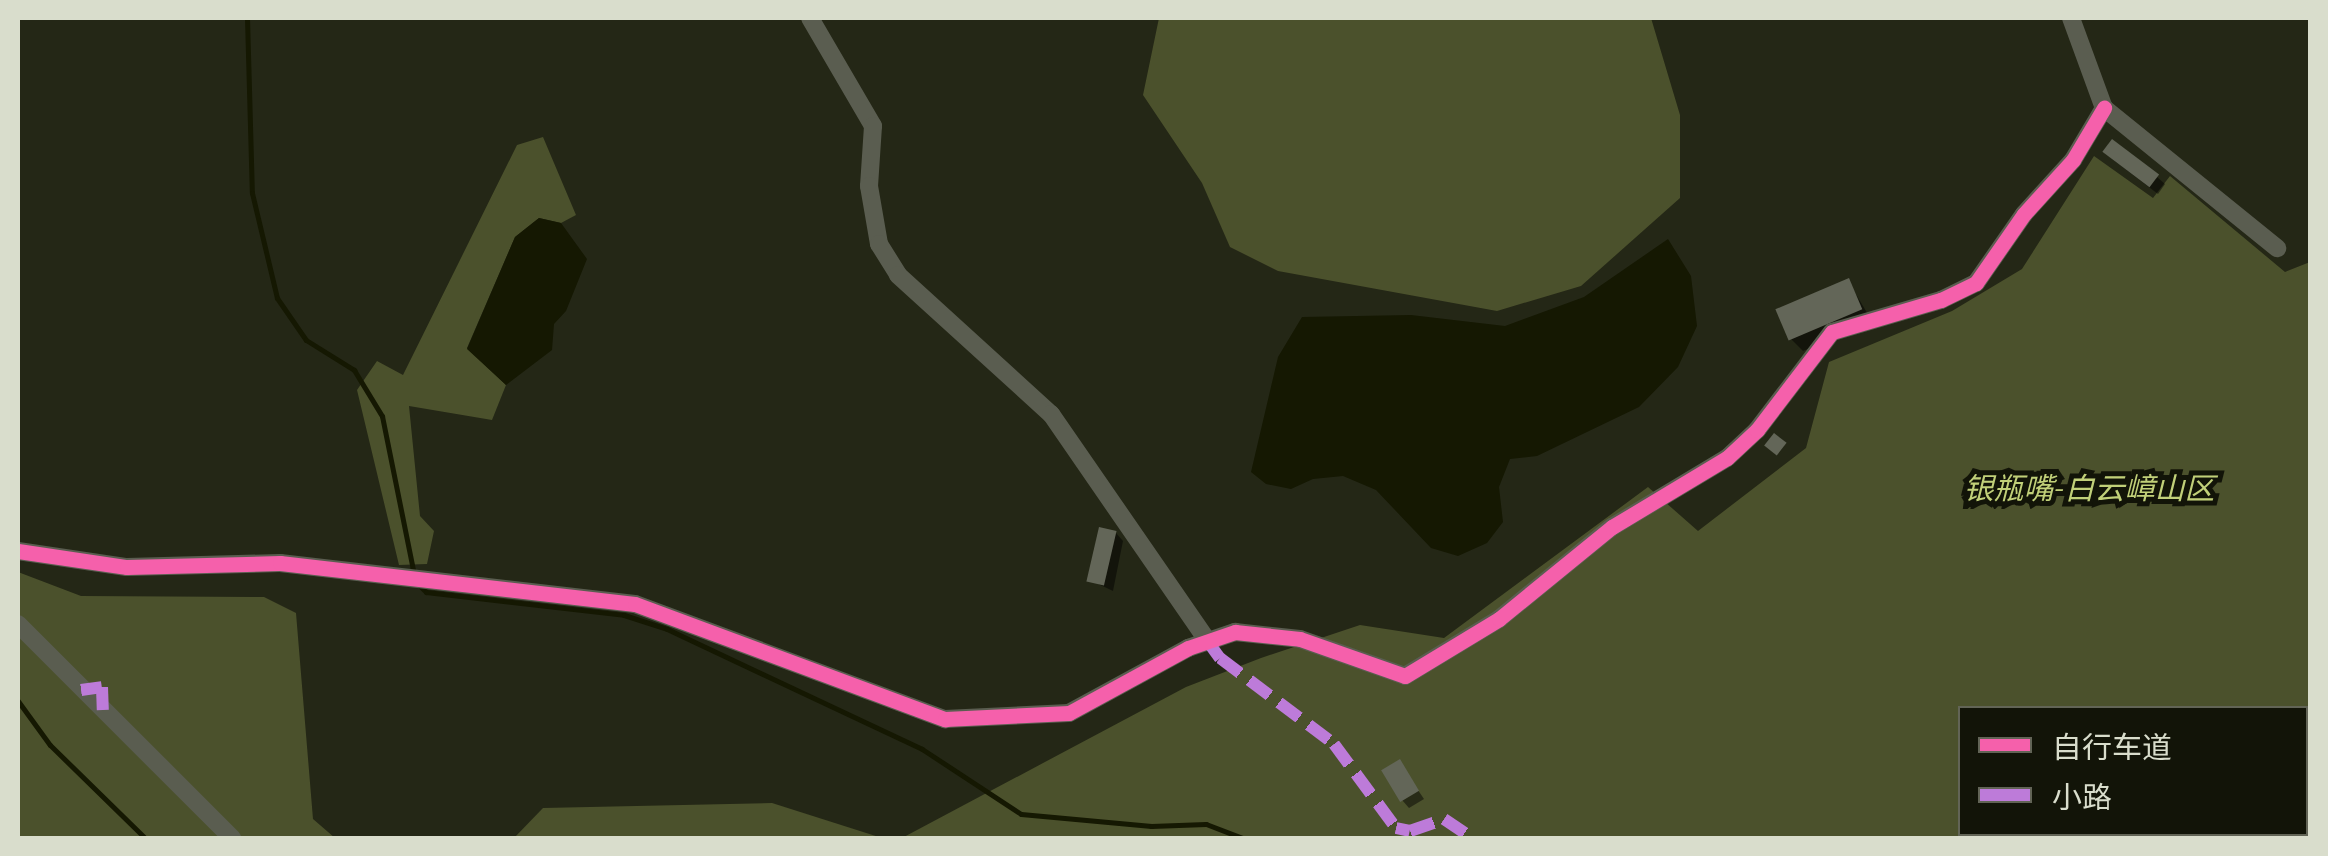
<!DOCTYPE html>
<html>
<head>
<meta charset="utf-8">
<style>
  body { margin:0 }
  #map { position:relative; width:2328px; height:856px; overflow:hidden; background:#242716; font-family:"IBM Plex Serif","Noto Sans SC",serif }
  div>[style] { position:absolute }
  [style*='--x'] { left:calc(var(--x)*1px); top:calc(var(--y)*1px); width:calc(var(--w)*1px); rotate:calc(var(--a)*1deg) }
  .green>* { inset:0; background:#4b512c }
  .water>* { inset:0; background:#151802 }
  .shadow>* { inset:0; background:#0007 }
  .stream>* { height:5px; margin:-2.5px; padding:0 2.5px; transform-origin:2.5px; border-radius:2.5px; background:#151802 }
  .building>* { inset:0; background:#636658; transform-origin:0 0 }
  .minor>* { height:18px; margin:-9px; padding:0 9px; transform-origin:9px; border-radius:9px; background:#5a5d50 }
  .quiet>* { height:12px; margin-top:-6px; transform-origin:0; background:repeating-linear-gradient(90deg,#bd7bd9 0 25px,transparent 0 37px) }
  .cycleway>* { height:15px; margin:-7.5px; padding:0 7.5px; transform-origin:7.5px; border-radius:7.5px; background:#f560ab }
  span { translate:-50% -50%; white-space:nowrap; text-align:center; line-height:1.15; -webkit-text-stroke:10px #121408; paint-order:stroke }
  .park-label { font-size:30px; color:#c1d079; font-style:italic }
  .frame { position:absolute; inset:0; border:20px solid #d9ddcc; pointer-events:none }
  .legend { position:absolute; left:1958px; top:706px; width:350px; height:130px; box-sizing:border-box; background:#121408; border:2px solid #626456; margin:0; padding:12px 18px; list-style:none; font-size:30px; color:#d9ddcc }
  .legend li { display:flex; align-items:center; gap:20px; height:50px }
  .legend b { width:50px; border:2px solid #626456 }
</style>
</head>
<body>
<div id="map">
  <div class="green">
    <i style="clip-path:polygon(1159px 18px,1651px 18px,1680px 115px,1680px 198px,1581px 286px,1497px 311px,1278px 271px,1230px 247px,1202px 183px,1143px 95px)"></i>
    <i style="clip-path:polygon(543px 137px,576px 215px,561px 223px,539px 218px,515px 237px,467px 348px,506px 385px,492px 420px,409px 406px,420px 516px,434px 531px,427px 564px,399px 565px,357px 390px,377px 361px,403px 375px,517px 145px)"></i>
    <i style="clip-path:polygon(evenodd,2094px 156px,2153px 198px,2170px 176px,2285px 272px,2310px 262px,2310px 838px,902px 838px,1186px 687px,1261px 658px,1360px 625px,1444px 638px,1648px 487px,1698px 531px,1806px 448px,1829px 362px,1952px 311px,2022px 269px,2094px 156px,1960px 708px,2306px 708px,2306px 834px,1960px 834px,1960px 708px)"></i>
    <i style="clip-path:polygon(18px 572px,81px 596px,264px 597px,296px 613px,313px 819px,335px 838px,18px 838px)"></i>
    <i style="clip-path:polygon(772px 803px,882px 838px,514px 838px,543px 808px)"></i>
  </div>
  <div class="water">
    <i style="clip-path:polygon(539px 218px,561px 223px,587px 259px,566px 311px,554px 324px,552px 350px,506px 385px,467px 349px,515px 237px)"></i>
    <i style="clip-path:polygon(1668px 239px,1691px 276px,1697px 326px,1678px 367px,1639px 407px,1537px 456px,1510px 459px,1499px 487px,1503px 522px,1487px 543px,1458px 556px,1431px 548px,1376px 490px,1343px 476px,1313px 479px,1291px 489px,1266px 484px,1251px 472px,1278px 357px,1302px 317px,1411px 315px,1505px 326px,1584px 297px)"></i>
  </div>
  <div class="shadow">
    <i style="clip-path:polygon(2112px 159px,2157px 177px,2165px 184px,2158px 194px)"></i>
    <i style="clip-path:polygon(1848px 281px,1872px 321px,1803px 351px,1791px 339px)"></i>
    <i style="clip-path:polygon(1116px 533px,1123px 541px,1113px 591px,1092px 581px)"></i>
    <i style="clip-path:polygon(1399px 762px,1424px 799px,1409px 808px,1402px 800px)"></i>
  </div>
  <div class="stream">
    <i style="--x:247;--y:18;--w:175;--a:88.4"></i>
    <i style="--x:252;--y:193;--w:108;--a:76.6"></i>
    <i style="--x:277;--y:298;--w:51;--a:55.4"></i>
    <i style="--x:306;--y:340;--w:57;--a:32"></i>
    <i style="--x:354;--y:370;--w:54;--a:58.7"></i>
    <i style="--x:382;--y:416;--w:162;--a:78.6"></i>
    <i style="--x:419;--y:585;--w:10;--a:45"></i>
    <i style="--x:426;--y:592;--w:199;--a:6.6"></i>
    <i style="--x:624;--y:615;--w:45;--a:18"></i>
    <i style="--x:667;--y:629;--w:282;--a:25.2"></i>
    <i style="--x:922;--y:749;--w:118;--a:33.3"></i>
    <i style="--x:1021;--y:814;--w:131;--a:5.3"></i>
    <i style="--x:1151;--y:826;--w:55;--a:-2.1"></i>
    <i style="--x:1206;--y:824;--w:40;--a:21"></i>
    <i style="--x:18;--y:701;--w:54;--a:54"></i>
    <i style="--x:50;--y:745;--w:133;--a:44.4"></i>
  </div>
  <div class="building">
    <i style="left:2112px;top:139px;width:59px;height:16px;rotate:37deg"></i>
    <i style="left:1849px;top:278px;width:34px;height:80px;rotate:67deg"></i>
    <i style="left:1774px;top:433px;width:16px;height:16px;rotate:38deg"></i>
    <i style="left:1099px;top:527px;width:18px;height:56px;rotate:13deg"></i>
    <i style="left:1400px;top:759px;width:37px;height:22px;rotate:59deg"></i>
  </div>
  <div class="minor">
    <i style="--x:810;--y:18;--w:125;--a:59.7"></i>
    <i style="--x:873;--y:126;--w:60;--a:93.8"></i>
    <i style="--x:869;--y:186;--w:59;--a:80.2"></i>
    <i style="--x:879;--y:244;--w:36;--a:58"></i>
    <i style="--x:898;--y:275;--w:207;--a:42.3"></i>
    <i style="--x:1051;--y:414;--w:273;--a:55.4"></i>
    <i style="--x:2071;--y:18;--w:96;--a:69.9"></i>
    <i style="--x:2104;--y:108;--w:223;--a:39"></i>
    <i style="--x:18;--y:551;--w:110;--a:8.4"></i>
    <i style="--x:127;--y:567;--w:153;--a:-1.5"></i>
    <i style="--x:280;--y:563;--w:357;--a:6.6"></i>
    <i style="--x:635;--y:604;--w:331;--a:20.4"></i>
    <i style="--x:945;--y:719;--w:124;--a:-2.8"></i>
    <i style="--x:1069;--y:713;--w:136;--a:-28.6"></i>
    <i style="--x:1188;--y:648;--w:50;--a:-18.8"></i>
    <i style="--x:1235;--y:632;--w:65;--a:6.1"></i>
    <i style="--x:1300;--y:639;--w:111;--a:19.4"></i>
    <i style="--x:1405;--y:676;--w:110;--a:-31.2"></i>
    <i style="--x:1499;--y:619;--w:146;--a:-39.2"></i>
    <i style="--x:1612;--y:527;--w:134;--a:-31"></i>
    <i style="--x:1727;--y:458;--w:41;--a:-43"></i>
    <i style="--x:1757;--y:430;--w:123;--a:-52.6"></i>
    <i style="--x:1832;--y:332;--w:114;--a:-16.4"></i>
    <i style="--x:1941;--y:300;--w:39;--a:-26"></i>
    <i style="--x:1976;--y:283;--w:84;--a:-55.2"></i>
    <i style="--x:2024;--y:214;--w:73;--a:-47.8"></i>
    <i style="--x:2073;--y:160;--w:61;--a:-59.2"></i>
    <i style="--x:18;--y:624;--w:303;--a:45"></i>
  </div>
  <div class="quiet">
    <i style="--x:1206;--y:639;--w:24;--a:54"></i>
    <i style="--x:1220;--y:658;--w:143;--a:37"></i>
    <i style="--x:1334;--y:744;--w:104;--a:53.6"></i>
    <i style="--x:1396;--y:828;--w:14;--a:12"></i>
    <i style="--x:1410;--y:831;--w:36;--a:-19"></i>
    <i style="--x:1444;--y:819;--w:34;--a:34"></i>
    <i style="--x:81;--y:690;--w:21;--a:-8"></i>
    <i style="--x:102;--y:687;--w:23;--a:88"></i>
  </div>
  <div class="cycleway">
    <i style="--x:18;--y:551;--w:110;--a:8.4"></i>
    <i style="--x:127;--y:567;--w:153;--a:-1.5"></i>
    <i style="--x:280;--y:563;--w:357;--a:6.6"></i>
    <i style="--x:635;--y:604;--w:331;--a:20.4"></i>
    <i style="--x:945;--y:719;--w:124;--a:-2.8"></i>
    <i style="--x:1069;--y:713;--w:136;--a:-28.6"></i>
    <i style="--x:1188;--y:648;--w:50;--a:-18.8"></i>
    <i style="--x:1235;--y:632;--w:65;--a:6.1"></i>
    <i style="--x:1300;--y:639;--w:111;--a:19.4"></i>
    <i style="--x:1405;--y:676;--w:110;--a:-31.2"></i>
    <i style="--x:1499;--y:619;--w:146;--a:-39.2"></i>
    <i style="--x:1612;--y:527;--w:134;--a:-31"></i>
    <i style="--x:1727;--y:458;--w:41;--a:-43"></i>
    <i style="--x:1757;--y:430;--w:123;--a:-52.6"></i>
    <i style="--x:1832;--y:332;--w:114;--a:-16.4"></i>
    <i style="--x:1941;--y:300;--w:39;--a:-26"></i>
    <i style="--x:1976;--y:283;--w:84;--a:-55.2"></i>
    <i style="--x:2024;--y:214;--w:73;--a:-47.8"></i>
    <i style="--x:2073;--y:160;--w:61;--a:-59.2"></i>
  </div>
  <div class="park-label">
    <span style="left:2089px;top:488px">银瓶嘴-白云嶂山区</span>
  </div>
  <div class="frame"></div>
  <ul class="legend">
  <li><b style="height:12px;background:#f560ab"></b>自行车道</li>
  <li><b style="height:12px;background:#bd7bd9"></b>小路</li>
  </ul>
</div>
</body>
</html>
